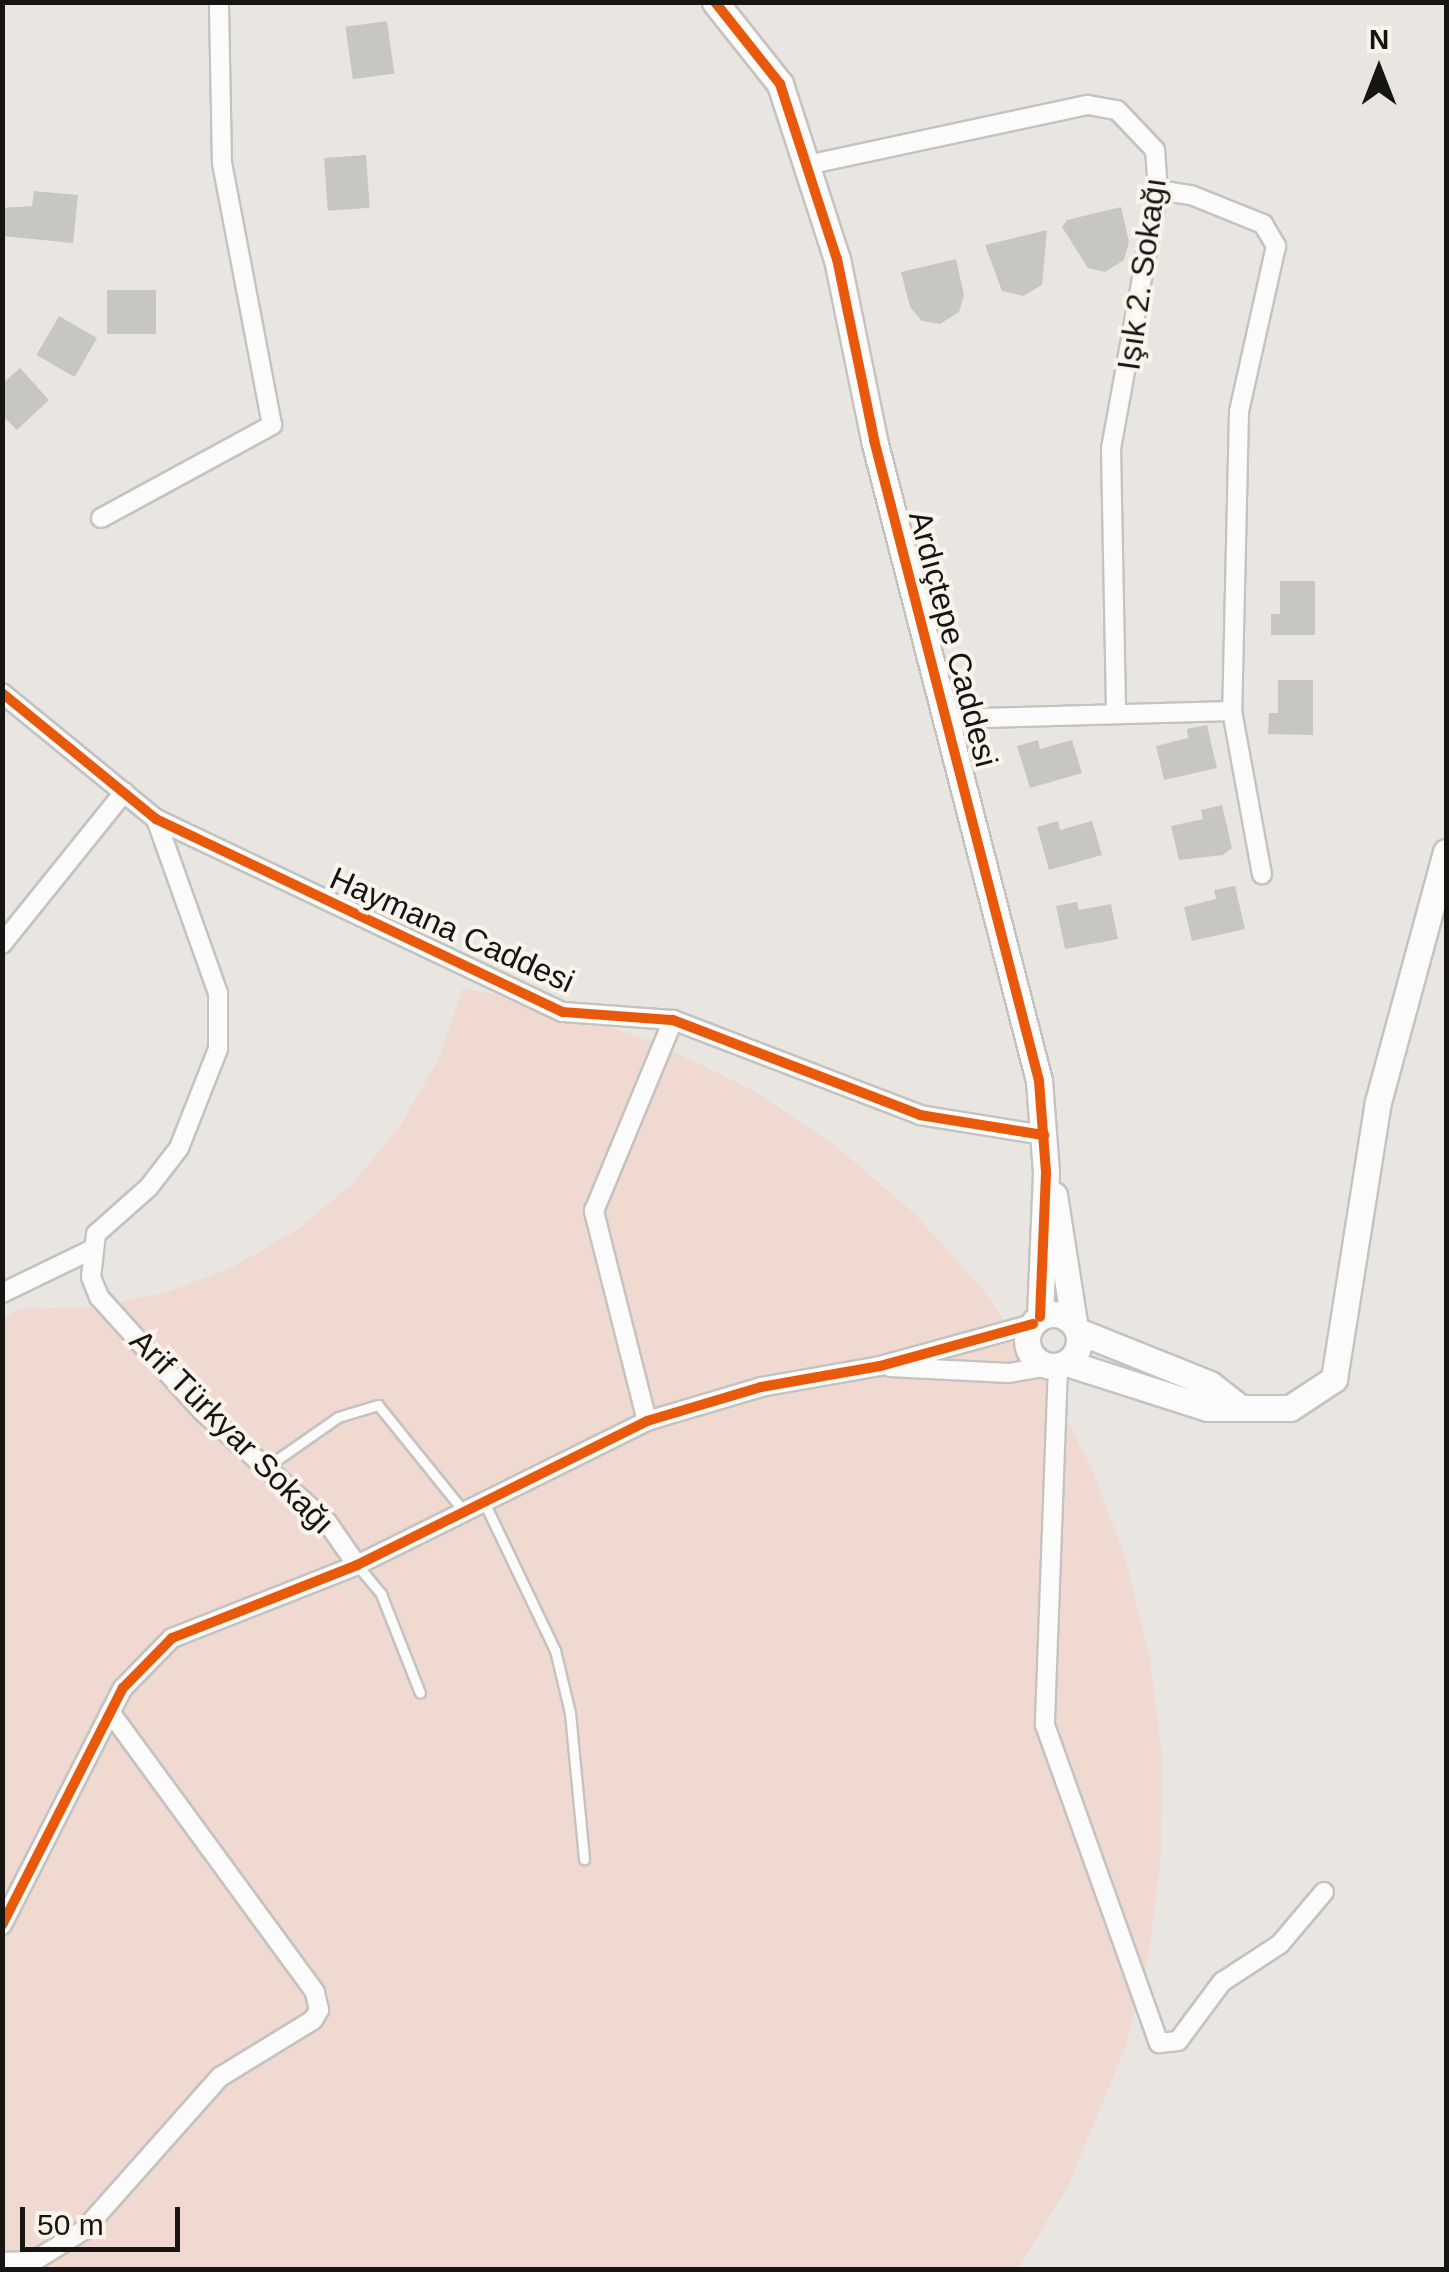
<!DOCTYPE html>
<html>
<head>
<meta charset="utf-8">
<style>
  body { margin:0 }
  #map { position:relative; width:1449px; height:2272px; overflow:hidden; background:#e9e6e2; font-family:Arial,sans-serif }
  div>[style] { position:absolute }
  [style*='--x'] { left:calc(var(--x)*1px); top:calc(var(--y)*1px); width:calc(var(--w)*1px); rotate:calc(var(--a)*1deg) }
  .green>* { inset:0; background:#f0d9d1 }
  .building>* { inset:0; background:#c8c6c3; transform-origin:0 0 }
  .roads { filter:drop-shadow(2px 0 #c5c3bf) drop-shadow(-2px 0 #c5c3bf) drop-shadow(0 2px #c5c3bf) drop-shadow(0 -2px #c5c3bf) }
  .lane>* { height:9px; margin:-4.5px; padding:0 4.5px; transform-origin:4.5px; border-radius:4.5px; background:#fcfbfb }
  .street>* { height:18px; margin:-9px; padding:0 9px; transform-origin:9px; border-radius:9px; background:#fcfbfb }
  .secondary>* { height:25px; margin:-12.5px; padding:0 12.5px; transform-origin:12.5px; border-radius:12.5px; background:#fcfbfb }
  .secondary>.ring { margin:-12.5px; padding:0; box-sizing:content-box; background:none; border:25px solid #fcfbfb; border-radius:50% }
  .cycleway>* { height:10px; margin:-5px; padding:0 5px; transform-origin:5px; border-radius:5px; background:#e8590c }
  span { translate:-50% -50%; white-space:nowrap; text-align:center; line-height:1.15; -webkit-text-stroke:8px #f9f4ec; paint-order:stroke }
  .street-label { font-size:32px; color:#171512 }
  .frame { position:absolute; inset:0; border:5px solid #171512; pointer-events:none }
  .north { position:absolute; left:1329px; top:20px; width:100px; height:100px; -webkit-text-stroke:8px #f9f4ec; paint-order:stroke; rotate:0deg; font-size:28px; font-weight:700; line-height:40px; text-align:center; color:#171512 }
  .north::after { content:''; display:block; margin:auto; width:35px; height:45px; background:#171512; clip-path:polygon(50% 0,100% 100%,50% 72%,0 100%) }
  .scale { position:absolute; left:20px; top:2207px; width:160px; height:45px; box-sizing:border-box; border:5px solid #171512; border-top:0; padding-left:12px; font-size:30px; line-height:35px; white-space:nowrap; color:#171512; -webkit-text-stroke:8px #f9f4ec; paint-order:stroke }
</style>
</head>
<body>
<div id="map">
  <div class="green">
    <i style="clip-path:polygon(463px 988px,564px 1010px,660px 1045px,752px 1090px,837px 1147px,915px 1214px,983px 1290px,1042px 1374px,1090px 1464px,1126px 1560px,1150px 1659px,1162px 1757px,1161px 1855px,1149px 1953px,1125px 2048px,1069px 2184px,1018px 2269px,3px 2270px,3px 1319px,19px 1309px,92px 1307px,165px 1293px,233px 1267px,297px 1230px,353px 1183px,400px 1126px,438px 1060px)"></i>
  </div>
  <div class="building">
    <i style="left:387px;top:21px;width:53px;height:42px;rotate:82deg"></i>
    <i style="left:366px;top:155px;width:53px;height:42px;rotate:86deg"></i>
    <i style="clip-path:polygon(34px 191px,78px 195px,73px 243px,2px 236px,2px 208px,32px 206px)"></i>
    <i style="clip-path:polygon(1121px 207px,1129px 242px,1124px 260px,1105px 272px,1088px 268px,1062px 227px,1067px 220px)"></i>
    <i style="clip-path:polygon(1047px 230px,1042px 285px,1023px 296px,1002px 291px,985px 245px)"></i>
    <i style="clip-path:polygon(956px 259px,964px 295px,959px 312px,940px 324px,922px 321px,910px 307px,901px 272px)"></i>
    <i style="left:107px;top:290px;width:49px;height:44px"></i>
    <i style="left:59px;top:316px;width:44px;height:45px;rotate:30deg"></i>
    <i style="clip-path:polygon(20px 368px,49px 400px,17px 430px,2px 415px,2px 384px)"></i>
    <i style="clip-path:polygon(1280px 581px,1315px 581px,1315px 635px,1271px 635px,1271px 614px,1280px 614px)"></i>
    <i style="clip-path:polygon(1278px 680px,1313px 680px,1313px 735px,1268px 734px,1269px 713px,1278px 713px)"></i>
    <i style="clip-path:polygon(1207px 725px,1217px 768px,1164px 780px,1156px 746px,1188px 738px,1187px 729px)"></i>
    <i style="clip-path:polygon(1038px 740px,1040px 749px,1072px 740px,1082px 773px,1030px 788px,1017px 746px)"></i>
    <i style="clip-path:polygon(1222px 805px,1232px 848px,1223px 855px,1179px 860px,1171px 826px,1203px 819px,1201px 810px)"></i>
    <i style="clip-path:polygon(1058px 821px,1060px 830px,1092px 821px,1102px 855px,1049px 870px,1037px 827px)"></i>
    <i style="clip-path:polygon(1235px 886px,1245px 929px,1192px 941px,1184px 907px,1216px 899px,1214px 890px)"></i>
    <i style="clip-path:polygon(1077px 902px,1079px 910px,1111px 904px,1118px 939px,1065px 949px,1056px 906px)"></i>
  </div>
  <div class="roads">
    <div class="lane">
      <i style="--x:265;--y:1468;--w:89;--a:-34.9"></i>
      <i style="--x:338;--y:1417;--w:42;--a:-16.7"></i>
      <i style="--x:378;--y:1405;--w:132;--a:51.1"></i>
      <i style="--x:483;--y:1500;--w:166;--a:64.4"></i>
      <i style="--x:555;--y:1650;--w:65;--a:76.6"></i>
      <i style="--x:570;--y:1713;--w:147;--a:84.5"></i>
      <i style="--x:357;--y:1565;--w:38;--a:50"></i>
      <i style="--x:381;--y:1594;--w:106;--a:68.5"></i>
    </div>
    <div class="street">
      <i style="--x:807;--y:165;--w:287;--a:-12.1"></i>
      <i style="--x:1088;--y:105;--w:29;--a:10"></i>
      <i style="--x:1117;--y:110;--w:55;--a:46.5"></i>
      <i style="--x:1155;--y:150;--w:40;--a:85.7"></i>
      <i style="--x:1158;--y:190;--w:263;--a:100.3"></i>
      <i style="--x:1111;--y:449;--w:262;--a:88.9"></i>
      <i style="--x:1158;--y:190;--w:33;--a:9"></i>
      <i style="--x:1191;--y:195;--w:78;--a:21.9"></i>
      <i style="--x:1263;--y:224;--w:26;--a:59"></i>
      <i style="--x:1276;--y:246;--w:170;--a:102.6"></i>
      <i style="--x:1239;--y:412;--w:299;--a:91.3"></i>
      <i style="--x:101;--y:518;--w:195;--a:-28.5"></i>
      <i style="--x:272;--y:425;--w:267;--a:-100.8"></i>
      <i style="--x:222;--y:163;--w:161;--a:-91.1"></i>
      <i style="--x:2;--y:693;--w:199;--a:39.3"></i>
      <i style="--x:156;--y:819;--w:450;--a:25.4"></i>
      <i style="--x:563;--y:1012;--w:110;--a:4.2"></i>
      <i style="--x:673;--y:1020;--w:265;--a:21"></i>
      <i style="--x:920;--y:1115;--w:126;--a:9.2"></i>
      <i style="--x:948;--y:719;--w:284;--a:-1.6"></i>
      <i style="--x:1232;--y:711;--w:166;--a:79.6"></i>
      <i style="--x:156;--y:819;--w:185;--a:70.4"></i>
      <i style="--x:218;--y:993;--w:56;--a:90"></i>
      <i style="--x:218;--y:1049;--w:106;--a:111.5"></i>
      <i style="--x:179;--y:1148;--w:49;--a:127.6"></i>
      <i style="--x:149;--y:1187;--w:71;--a:138.4"></i>
      <i style="--x:96;--y:1234;--w:43;--a:96.6"></i>
      <i style="--x:91;--y:1277;--w:22;--a:68"></i>
      <i style="--x:99;--y:1297;--w:154;--a:47.9"></i>
      <i style="--x:202;--y:1411;--w:167;--a:41.6"></i>
      <i style="--x:327;--y:1522;--w:52;--a:55.1"></i>
      <i style="--x:2;--y:944;--w:195;--a:-51.2"></i>
      <i style="--x:2;--y:1293;--w:97;--a:-25.8"></i>
      <i style="--x:1058;--y:1366;--w:359;--a:92.1"></i>
      <i style="--x:1045;--y:1725;--w:338;--a:70.3"></i>
      <i style="--x:1159;--y:2043;--w:19;--a:-6"></i>
      <i style="--x:1178;--y:2041;--w:74;--a:-53.3"></i>
      <i style="--x:1222;--y:1982;--w:69;--a:-33.2"></i>
      <i style="--x:1280;--y:1944;--w:68;--a:-49.8"></i>
      <i style="--x:890;--y:1367;--w:119;--a:2.9"></i>
      <i style="--x:1009;--y:1373;--w:41;--a:-9.9"></i>
      <i style="--x:647;--y:1421;--w:217;--a:-104.2"></i>
      <i style="--x:594;--y:1211;--w:207;--a:-67.5"></i>
      <i style="--x:2;--y:1925;--w:266;--a:-63"></i>
      <i style="--x:123;--y:1688;--w:70;--a:-45.6"></i>
      <i style="--x:172;--y:1638;--w:199;--a:-21.5"></i>
      <i style="--x:357;--y:1565;--w:324;--a:-26.4"></i>
      <i style="--x:647;--y:1421;--w:119;--a:-16.6"></i>
      <i style="--x:761;--y:1387;--w:121;--a:-10"></i>
      <i style="--x:880;--y:1366;--w:159;--a:-15.4"></i>
      <i style="--x:2;--y:2262;--w:32;--a:-2"></i>
      <i style="--x:34;--y:2261;--w:59;--a:-31.8"></i>
      <i style="--x:84;--y:2230;--w:205;--a:-48.4"></i>
      <i style="--x:220;--y:2077;--w:109;--a:-31.5"></i>
      <i style="--x:313;--y:2020;--w:12;--a:-59"></i>
      <i style="--x:319;--y:2010;--w:18;--a:-103"></i>
      <i style="--x:315;--y:1992;--w:347;--a:-126.2"></i>
    </div>
    <div class="secondary">
      <i style="--x:715;--y:2;--w:105;--a:51.6"></i>
      <i style="--x:780;--y:84;--w:184;--a:72"></i>
      <i style="--x:837;--y:259;--w:185;--a:78.4"></i>
      <i style="--x:874;--y:440;--w:662;--a:75.56"></i>
      <i style="--x:1039;--y:1081;--w:92;--a:85.6"></i>
      <i style="--x:1046;--y:1173;--w:144;--a:92.4"></i>
      <i style="--x:1054;--y:1195;--w:130;--a:81.1"></i>
      <i class="ring" style="left:1027px;top:1314px;width:27px;height:27px"></i>
      <i style="--x:1078;--y:1331;--w:142;--a:21.9"></i>
      <i style="--x:1210;--y:1384;--w:33;--a:38"></i>
      <i style="--x:1067;--y:1363;--w:147;--a:17.8"></i>
      <i style="--x:1207;--y:1408;--w:83;--a:0"></i>
      <i style="--x:1290;--y:1408;--w:53;--a:-33.4"></i>
      <i style="--x:1334;--y:1379;--w:280;--a:-81"></i>
      <i style="--x:1378;--y:1102;--w:259;--a:-74.8"></i>
    </div>
  </div>
  <div class="cycleway">
    <i style="--x:715;--y:2;--w:105;--a:51.6"></i>
    <i style="--x:780;--y:84;--w:184;--a:72"></i>
    <i style="--x:837;--y:259;--w:185;--a:78.4"></i>
    <i style="--x:874;--y:440;--w:662;--a:75.56"></i>
    <i style="--x:1039;--y:1081;--w:92;--a:85.6"></i>
    <i style="--x:1046;--y:1173;--w:144;--a:92.4"></i>
    <i style="--x:2;--y:693;--w:199;--a:39.3"></i>
    <i style="--x:156;--y:819;--w:450;--a:25.4"></i>
    <i style="--x:563;--y:1012;--w:110;--a:4.2"></i>
    <i style="--x:673;--y:1020;--w:265;--a:21"></i>
    <i style="--x:920;--y:1115;--w:126;--a:9.2"></i>
    <i style="--x:2;--y:1925;--w:266;--a:-63"></i>
    <i style="--x:123;--y:1688;--w:70;--a:-45.6"></i>
    <i style="--x:172;--y:1638;--w:199;--a:-21.5"></i>
    <i style="--x:357;--y:1565;--w:324;--a:-26.4"></i>
    <i style="--x:647;--y:1421;--w:119;--a:-16.6"></i>
    <i style="--x:761;--y:1387;--w:121;--a:-10"></i>
    <i style="--x:880;--y:1366;--w:159;--a:-15.4"></i>
  </div>
  <div class="street-label">
    <span style="left:1142px;top:274px;rotate:-82deg">Işık 2. Sokağı</span>
    <span style="left:953px;top:639px;rotate:75deg">Ardıçtepe Caddesi</span>
    <span style="left:452px;top:930px;rotate:24deg">Haymana Caddesi</span>
    <span style="left:232px;top:1432px;rotate:45deg">Arif Türkyar Sokağı</span>
  </div>
  <div class="frame"></div>
  <div class="north">N</div>
  <div class="scale">50 m</div>
</div>
</body>
</html>
